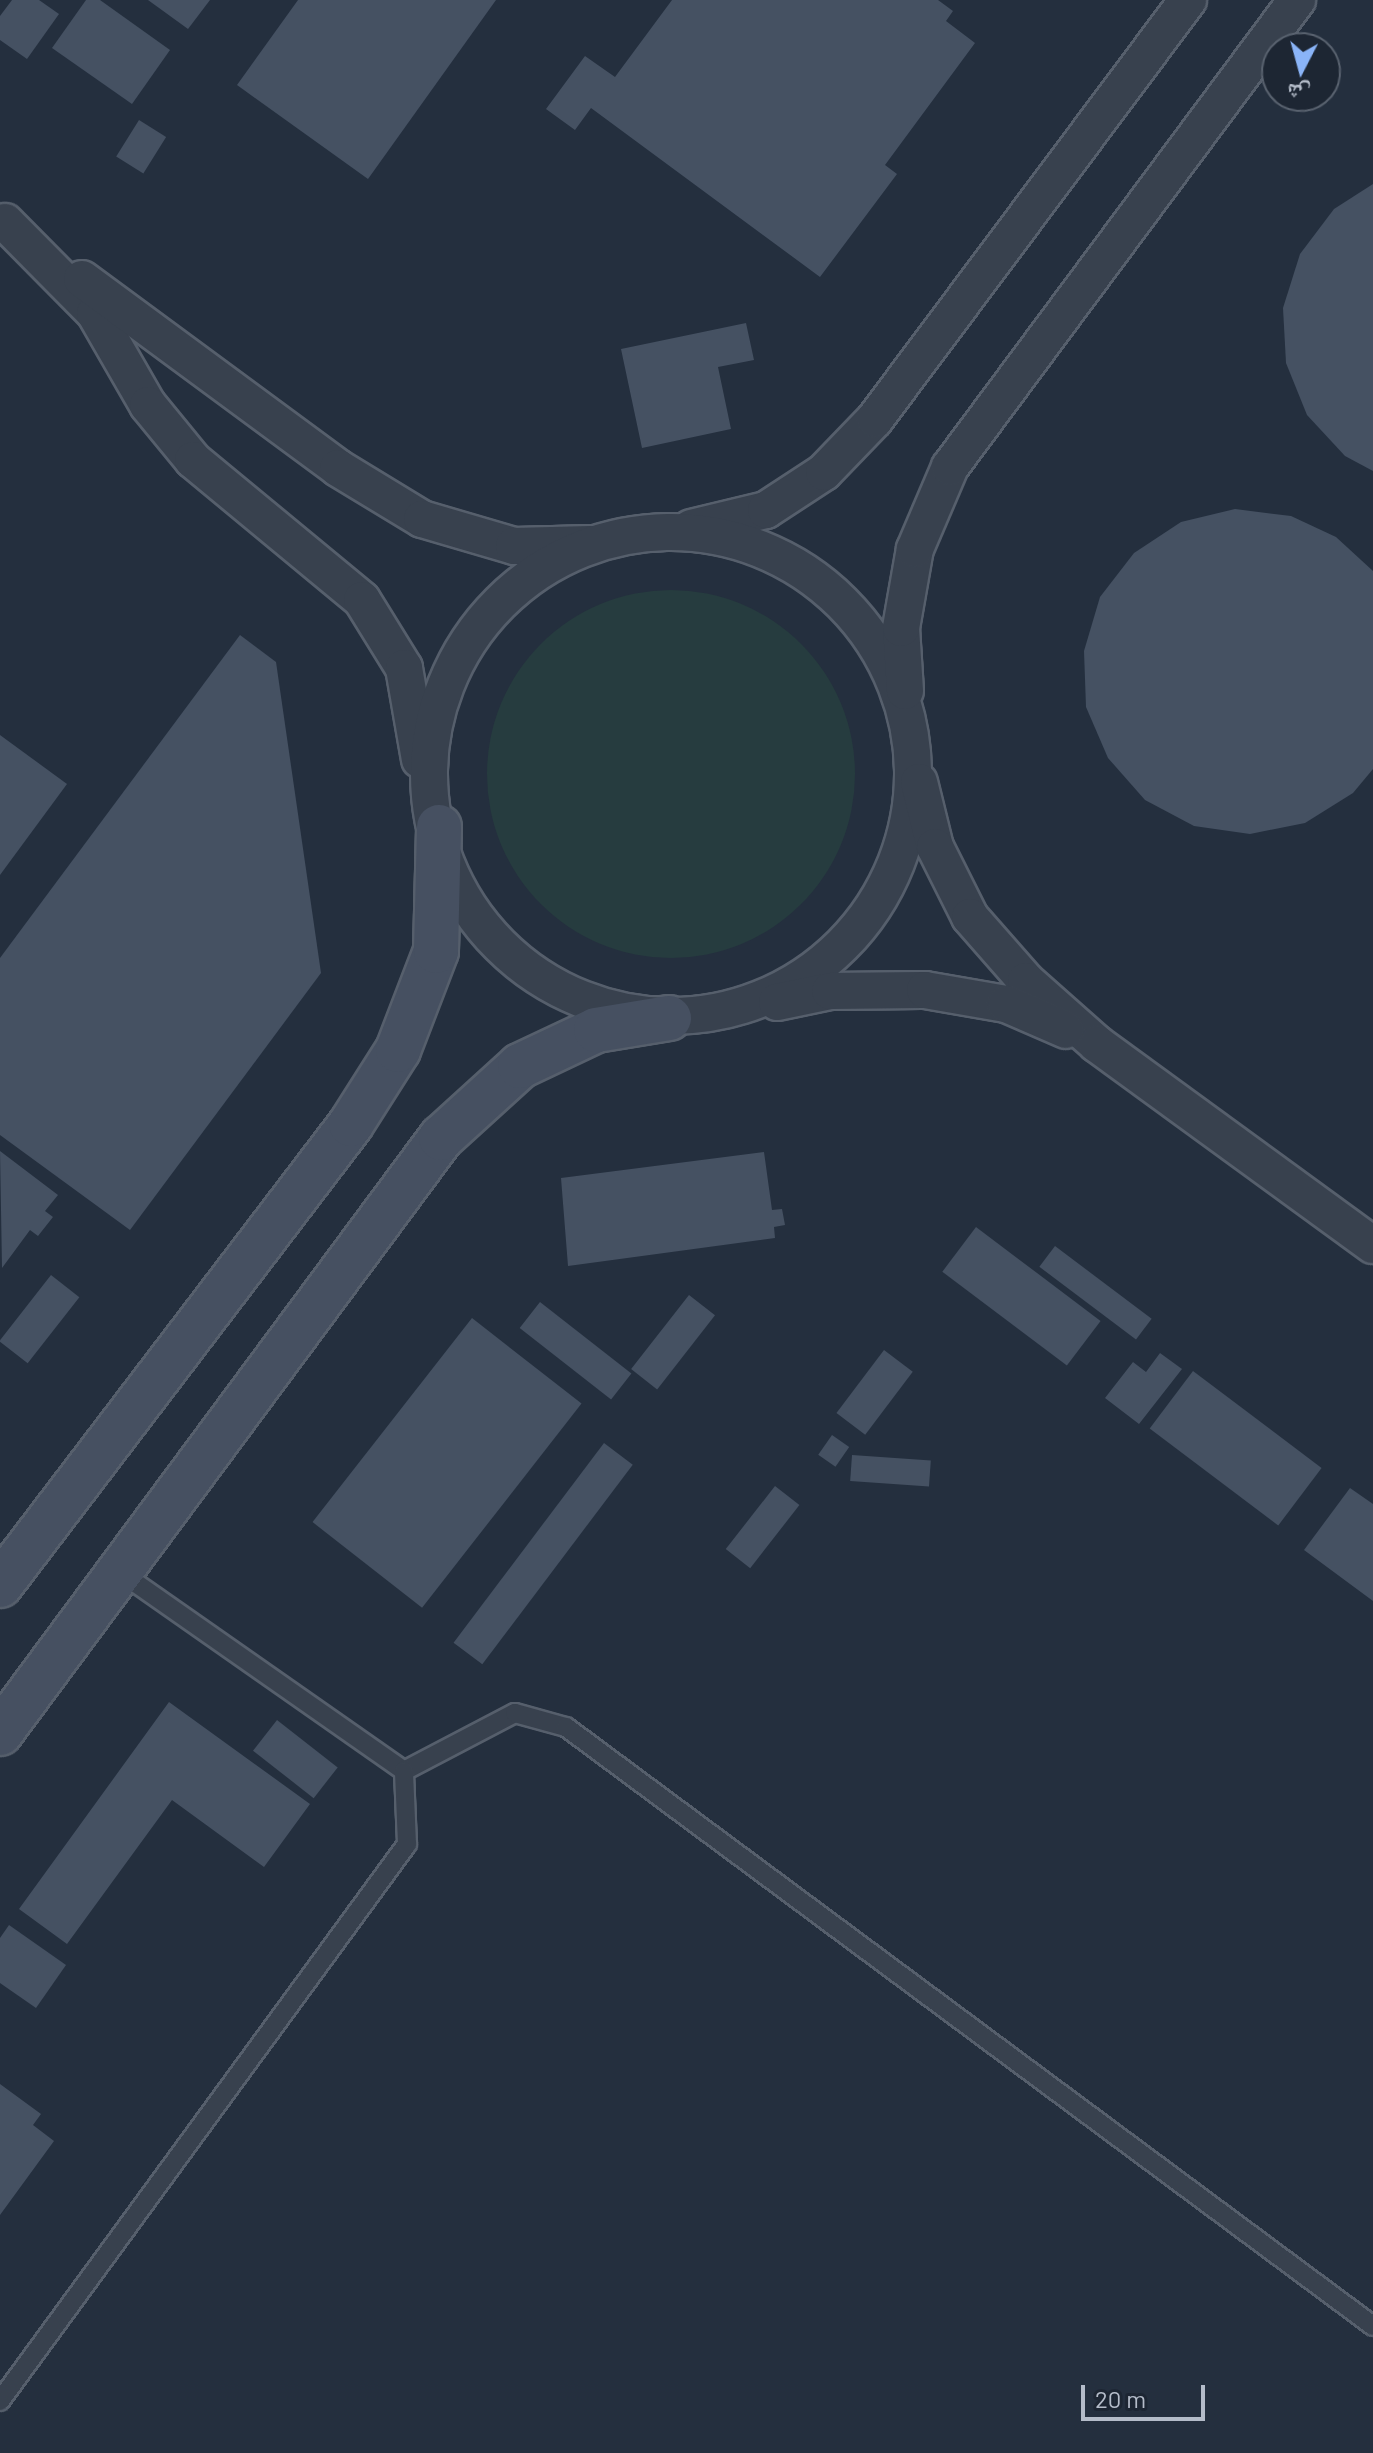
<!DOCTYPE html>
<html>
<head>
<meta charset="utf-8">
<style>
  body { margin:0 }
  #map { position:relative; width:1373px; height:2453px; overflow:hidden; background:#242f3e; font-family:Barlow,"Noto Naskh Arabic",sans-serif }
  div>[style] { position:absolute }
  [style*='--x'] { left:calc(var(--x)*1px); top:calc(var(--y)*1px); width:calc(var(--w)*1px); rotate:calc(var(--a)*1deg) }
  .green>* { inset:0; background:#263c3f }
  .round { border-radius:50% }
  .building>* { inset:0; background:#455162; transform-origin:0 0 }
  .roads { filter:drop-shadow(2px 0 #565f6c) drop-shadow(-2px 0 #565f6c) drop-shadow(0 2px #565f6c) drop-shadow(0 -2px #565f6c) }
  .lane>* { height:18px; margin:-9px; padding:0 9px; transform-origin:9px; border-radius:9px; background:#38414e }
  .street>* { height:36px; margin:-18px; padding:0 18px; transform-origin:18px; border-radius:18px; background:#38414e }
  .street>.ring { margin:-18px; padding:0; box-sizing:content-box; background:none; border:36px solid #38414e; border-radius:50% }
  .secondary>* { height:44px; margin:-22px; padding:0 22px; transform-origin:22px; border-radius:22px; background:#465061 }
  span { translate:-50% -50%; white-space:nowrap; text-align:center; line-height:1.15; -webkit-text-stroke:8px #1d2633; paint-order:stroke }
  .north { position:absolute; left:1261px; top:32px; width:80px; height:80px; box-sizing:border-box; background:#1d2633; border:2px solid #59626f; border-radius:50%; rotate:186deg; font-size:22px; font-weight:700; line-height:32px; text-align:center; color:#b4bcc9 }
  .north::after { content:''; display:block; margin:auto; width:28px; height:36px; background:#8ab4f8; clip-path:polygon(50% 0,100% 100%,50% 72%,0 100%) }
  .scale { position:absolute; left:1081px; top:2385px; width:124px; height:36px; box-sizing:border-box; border:4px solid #b4bcc9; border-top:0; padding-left:10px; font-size:24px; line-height:28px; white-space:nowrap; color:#b4bcc9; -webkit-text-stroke:6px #1d2633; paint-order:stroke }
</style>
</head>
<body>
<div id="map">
  <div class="green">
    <i class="round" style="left:487px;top:590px;width:368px;height:368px"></i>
  </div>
  <div class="building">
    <i style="clip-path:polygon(12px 0,39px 0,59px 14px,27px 59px,0 40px,0 16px)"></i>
    <i style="clip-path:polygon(86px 0,100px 0,170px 50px,132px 104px,52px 48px)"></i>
    <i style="clip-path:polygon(148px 0,210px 0,188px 29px)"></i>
    <i style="clip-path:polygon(298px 0,496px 0,368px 179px,237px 85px)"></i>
    <i style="clip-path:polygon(672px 0,938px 0,953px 11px,946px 21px,975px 43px,885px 165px,897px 174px,820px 277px,591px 108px,575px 130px,546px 109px,585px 56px,615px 77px)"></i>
    <i style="left:139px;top:120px;width:32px;height:43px;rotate:32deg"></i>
    <i style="clip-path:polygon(1373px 184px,1373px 471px,1345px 456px,1307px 415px,1286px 363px,1283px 308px,1300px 254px,1334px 209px)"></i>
    <i style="clip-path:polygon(746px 323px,754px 360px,718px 367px,731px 429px,642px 448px,621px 349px)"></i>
    <i style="clip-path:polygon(1235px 509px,1291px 516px,1336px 537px,1373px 571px,1373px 769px,1353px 793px,1305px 823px,1250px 834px,1194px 826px,1145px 800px,1108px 758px,1086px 707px,1084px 651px,1100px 597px,1134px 553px,1181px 522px)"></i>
    <i style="clip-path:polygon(240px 635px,276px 662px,321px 973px,130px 1230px,0 1135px,0 958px)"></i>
    <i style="clip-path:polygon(0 735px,67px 784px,0 875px)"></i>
    <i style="clip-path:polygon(0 1151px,58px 1195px,45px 1211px,53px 1217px,38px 1236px,30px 1230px,2px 1268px)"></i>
    <i style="clip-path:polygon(764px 1152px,772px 1210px,782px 1209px,785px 1225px,774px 1227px,775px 1238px,568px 1266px,561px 1178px)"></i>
    <i style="left:976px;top:1227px;width:156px;height:56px;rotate:37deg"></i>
    <i style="left:1055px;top:1246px;width:121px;height:26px;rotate:37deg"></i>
    <i style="left:51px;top:1275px;width:36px;height:84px;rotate:38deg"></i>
    <i style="left:689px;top:1295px;width:33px;height:94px;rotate:38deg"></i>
    <i style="left:540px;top:1302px;width:116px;height:33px;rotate:38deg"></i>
    <i style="left:472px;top:1318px;width:139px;height:259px;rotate:38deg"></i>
    <i style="left:884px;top:1350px;width:36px;height:79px;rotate:37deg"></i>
    <i style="clip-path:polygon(1160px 1353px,1182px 1369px,1139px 1424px,1105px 1398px,1133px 1362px,1146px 1372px)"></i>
    <i style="left:1193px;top:1371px;width:161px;height:72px;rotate:37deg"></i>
    <i style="left:832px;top:1435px;width:21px;height:24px;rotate:35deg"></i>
    <i style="left:604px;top:1443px;width:36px;height:250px;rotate:37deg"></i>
    <i style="left:852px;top:1455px;width:79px;height:26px;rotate:4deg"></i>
    <i style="left:775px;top:1486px;width:31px;height:80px;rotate:38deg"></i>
    <i style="clip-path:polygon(1350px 1488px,1373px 1504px,1373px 1601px,1304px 1550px)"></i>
    <i style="clip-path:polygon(169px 1702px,310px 1804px,264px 1867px,172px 1800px,67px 1944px,19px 1909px)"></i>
    <i style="left:277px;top:1720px;width:77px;height:39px;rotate:38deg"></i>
    <i style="clip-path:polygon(9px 1925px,66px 1965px,36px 2008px,0 1983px,0 1938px)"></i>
    <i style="clip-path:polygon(0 2084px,41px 2114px,33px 2125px,54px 2141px,0 2215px)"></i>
  </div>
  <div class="roads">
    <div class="lane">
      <i style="--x:120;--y:1572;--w:347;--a:35"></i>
      <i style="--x:404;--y:1771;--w:125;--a:-27.6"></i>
      <i style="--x:515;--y:1713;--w:53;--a:15.4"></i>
      <i style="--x:566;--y:1727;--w:1005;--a:36.58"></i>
      <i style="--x:0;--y:2401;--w:690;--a:-53.84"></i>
      <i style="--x:407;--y:1844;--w:73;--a:-92.4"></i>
    </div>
    <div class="street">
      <i style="--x:5;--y:222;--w:128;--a:45.3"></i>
      <i style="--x:95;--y:313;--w:106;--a:60.1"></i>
      <i style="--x:148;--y:405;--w:71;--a:50.7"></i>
      <i style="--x:193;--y:460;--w:219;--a:39.6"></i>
      <i style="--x:362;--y:600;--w:80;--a:58.3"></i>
      <i style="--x:404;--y:668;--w:93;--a:80.1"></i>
      <i style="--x:82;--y:279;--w:318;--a:36.4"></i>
      <i style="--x:338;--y:468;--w:98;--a:31.3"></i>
      <i style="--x:422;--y:519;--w:96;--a:16.4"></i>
      <i style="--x:514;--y:546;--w:76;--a:-1.5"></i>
      <i style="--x:691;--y:528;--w:77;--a:-13.5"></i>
      <i style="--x:766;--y:510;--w:69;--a:-33.2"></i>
      <i style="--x:824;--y:472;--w:74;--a:-46.1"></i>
      <i style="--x:875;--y:419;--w:523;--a:-53.24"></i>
      <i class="ring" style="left:429px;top:532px;width:448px;height:448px"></i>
      <i style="--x:905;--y:691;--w:63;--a:-93.6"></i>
      <i style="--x:901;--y:628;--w:80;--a:-80"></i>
      <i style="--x:915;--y:549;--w:89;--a:-66.9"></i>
      <i style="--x:950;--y:467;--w:582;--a:-53.39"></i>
      <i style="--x:919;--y:782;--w:67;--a:76.2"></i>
      <i style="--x:935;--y:847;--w:78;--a:63.4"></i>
      <i style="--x:970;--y:917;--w:85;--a:48.8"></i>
      <i style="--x:1026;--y:981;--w:95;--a:41.6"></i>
      <i style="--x:1097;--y:1044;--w:341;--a:36.1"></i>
      <i style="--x:777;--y:1002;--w:54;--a:-11.7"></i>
      <i style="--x:830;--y:991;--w:95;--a:-0.6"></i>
      <i style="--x:925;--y:990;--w:82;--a:9.8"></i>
      <i style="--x:1006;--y:1004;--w:65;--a:23.4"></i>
    </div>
    <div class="secondary">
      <i style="--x:0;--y:1585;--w:579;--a:-52.71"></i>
      <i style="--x:351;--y:1124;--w:88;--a:-57.6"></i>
      <i style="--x:398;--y:1050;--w:106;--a:-69"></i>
      <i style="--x:436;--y:951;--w:124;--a:-88.6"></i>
      <i style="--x:0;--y:1733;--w:741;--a:-53.46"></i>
      <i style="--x:441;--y:1138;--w:107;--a:-42.3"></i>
      <i style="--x:520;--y:1066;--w:84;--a:-25.3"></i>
      <i style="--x:596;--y:1030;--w:74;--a:-9.3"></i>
    </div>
  </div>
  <div class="north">ش</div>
  <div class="scale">20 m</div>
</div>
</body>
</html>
